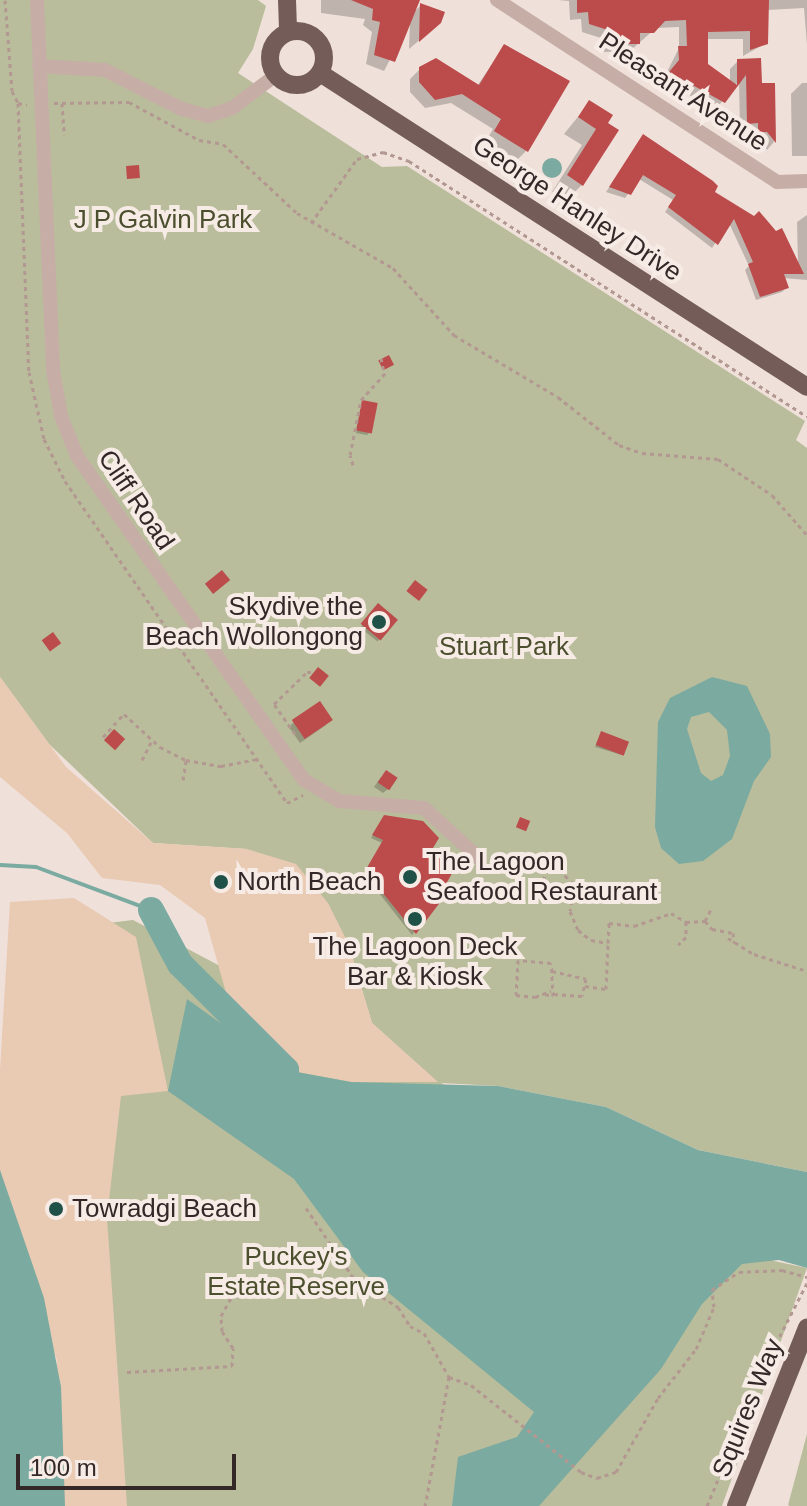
<!DOCTYPE html>
<html>
<head>
<meta charset="utf-8">
<style>
  body { margin:0 }
  #map { position:relative; width:807px; height:1506px; overflow:hidden; background:#efe0da; font-family:Arial,sans-serif }
  div>[style] { position:absolute }
  [style*='--x'] { left:calc(var(--x)*1px); top:calc(var(--y)*1px); width:calc(var(--w)*1px); rotate:calc(var(--a)*1deg) }
  .green>* { inset:0; background:#b9bd9b }
  .sand>* { inset:0; background:#e9cab3 }
  .water>* { inset:0; background:#7baaa1 }
  .round { border-radius:50% }
  .shadow>* { inset:0; background:#0003; transform-origin:0 0 }
  .stream>* { height:4px; margin:-2px; padding:0 2px; transform-origin:2px; border-radius:2px; background:#7baaa1 }
  .river>* { height:26px; margin:-13px; padding:0 13px; transform-origin:13px; border-radius:13px; background:#7baaa1 }
  .building>* { inset:0; background:#bc4c4b; transform-origin:0 0 }
  .path>* { height:3px; margin-top:-1.5px; transform-origin:0; background:repeating-linear-gradient(90deg,#b29891 0 4px,transparent 0 8px) }
  .minor>* { height:14px; margin:-7px; padding:0 7px; transform-origin:7px; border-radius:7px; background:#c6aea7 }
  .major>* { height:18px; margin:-9px; padding:0 9px; transform-origin:9px; border-radius:9px; background:#745c59 }
  .major>.ring { margin:-9px; padding:0; box-sizing:content-box; background:none; border:18px solid #745c59; border-radius:50% }
  .dots>* { width:22px; height:22px; translate:-50% -50%; box-sizing:border-box; border:4px solid #f7ebe6; border-radius:50% }
  span { translate:-50% -50%; white-space:nowrap; text-align:center; line-height:1.15; -webkit-text-stroke:8px #f7ebe6; paint-order:stroke }
  .street-label { font-size:26px; color:#332827 }
  .park-label { font-size:26px; color:#4b4f2d }
  .poi-label { font-size:26px; color:#332827 }
  .right { translate:-100% -50%; text-align:right }
  .left { translate:0 -50%; text-align:left }
  .scale { position:absolute; left:16px; top:1454px; width:220px; height:36px; box-sizing:border-box; border:4px solid #332827; border-top:0; padding-left:10px; font-size:24px; line-height:28px; white-space:nowrap; color:#332827; -webkit-text-stroke:6px #f7ebe6; paint-order:stroke }
</style>
</head>
<body>
<div id="map">
  <div class="green">
    <i style="clip-path:polygon(0 0,258px 0,266px 6px,253px 49px,238px 73px,382px 167px,407px 166px,805px 421px,796px 440px,807px 448px,807px 1172px,698px 1150px,606px 1107px,498px 1086px,441px 1083px,774px 1261px,807px 1268px,722px 1506px,99px 1506px,35px 932px,133px 920px,434px 1079px,372px 1023px,348px 943px,247px 849px,153px 843px,49px 744px,0 677px)"></i>
    <i style="clip-path:polygon(807px 1434px,807px 1506px,790px 1506px,788px 1505px)"></i>
  </div>
  <div class="sand">
    <i style="clip-path:polygon(0 677px,66px 767px,153px 843px,247px 849px,296px 864px,328px 903px,348px 943px,372px 1023px,438px 1082px,351px 1082px,286px 1070px,237px 1032px,205px 918px,160px 885px,102px 878px,67px 833px,0 777px)"></i>
    <i style="clip-path:polygon(74px 898px,136px 937px,168px 1091px,121px 1096px,107px 1218px,127px 1506px,53px 1506px,57px 1360px,0 1200px,0 1070px,10px 902px)"></i>
  </div>
  <div class="water">
    <i class="round" style="left:542px;top:158px;width:20px;height:20px"></i>
    <i style="clip-path:polygon(evenodd,712px 677px,747px 686px,770px 734px,771px 757px,754px 781px,732px 839px,703px 861px,679px 864px,661px 848px,655px 827px,658px 722px,670px 698px,712px 677px,709px 712px,727px 730px,730px 756px,723px 775px,711px 781px,701px 773px,687px 729px,691px 717px,709px 712px)"></i>
    <i style="clip-path:polygon(187px 999px,286px 1070px,351px 1082px,498px 1086px,606px 1107px,698px 1150px,807px 1172px,807px 1268px,779px 1260px,742px 1264px,702px 1304px,661px 1369px,539px 1506px,452px 1506px,458px 1457px,517px 1437px,534px 1412px,363px 1272px,294px 1179px,168px 1091px)"></i>
    <i style="clip-path:polygon(0 1170px,44px 1298px,61px 1387px,65px 1506px,0 1506px)"></i>
  </div>
  <div class="shadow">
    <i style="clip-path:polygon(321px 0,412px 0,412px 14px,421px 5px,428px 33px,409px 49px,410px 21px,384px 71px,366px 64px,372px 32px,363px 25px,365px 19px,321px 13px)"></i>
    <i style="clip-path:polygon(558px 0,807px 0,807px 45px,804px 8px,767px 10px,766px 43px,743px 56px,743px 39px,706px 39px,706px 65px,730px 82px,730px 69px,738px 61px,760px 85px,773px 85px,774px 142px,767px 150px,759px 139px,751px 139px,751px 130px,740px 131px,739px 81px,715px 110px,663px 80px,679px 48px,679px 27px,656px 28px,630px 51px,604px 52px,604px 39px,582px 32px,581px 19px,570px 20px,569px 1px)"></i>
    <i style="clip-path:polygon(505px 46px,526px 151px,517px 160px,486px 141px,493px 129px,451px 103px,425px 108px,410px 92px,410px 79px,420px 69px,477px 86px)"></i>
    <i style="clip-path:polygon(802px 83px,807px 83px,807px 156px,792px 156px,791px 94px)"></i>
    <i style="clip-path:polygon(590px 102px,610px 115px,582px 185px,566px 200px,552px 192px,582px 145px,564px 134px)"></i>
    <i style="clip-path:polygon(643px 136px,798px 266px,797px 222px,807px 215px,807px 280px,783px 278px,787px 287px,782px 292px,756px 300px,745px 270px,749px 266px,729px 223px,712px 248px,665px 212px,673px 200px,639px 179px,625px 198px,606px 192px)"></i>
    <i style="clip-path:polygon(363px 403px,369px 433px,367px 435px,356px 433px)"></i>
    <i style="left:378px;top:606px;width:22px;height:28px;rotate:39deg"></i>
    <i style="clip-path:polygon(294px 722px,326px 725px,300px 743px,289px 727px)"></i>
    <i style="clip-path:polygon(600px 736px,622px 755px,595px 747px)"></i>
    <i style="clip-path:polygon(381px 777px,388px 789px,383px 793px,374px 787px)"></i>
    <i style="clip-path:polygon(382px 820px,430px 849px,448px 888px,412px 935px,364px 874px,382px 843px,371px 838px)"></i>
  </div>
  <div class="stream">
    <i style="--x:0;--y:865;--w:36;--a:3"></i>
    <i style="--x:36;--y:867;--w:123;--a:20.5"></i>
  </div>
  <div class="river">
    <i style="--x:151;--y:910;--w:61;--a:61.8"></i>
    <i style="--x:180;--y:964;--w:150;--a:45"></i>
    <i style="--x:286;--y:1070;--w:33;--a:111"></i>
  </div>
  <div class="building">
    <i style="clip-path:polygon(351px 0,420px 0,395px 62px,374px 55px,380px 22px,372px 20px,373px 9px)"></i>
    <i style="clip-path:polygon(577px 0,769px 0,768px 44px,750px 50px,750px 31px,708px 32px,708px 64px,737px 85px,737px 59px,761px 58px,762px 83px,775px 83px,776px 143px,767px 132px,758px 132px,758px 123px,747px 124px,746px 75px,725px 103px,669px 72px,679px 60px,678px 46px,687px 46px,686px 20px,665px 21px,654px 33px,640px 33px,640px 44px,611px 44px,611px 31px,589px 24px,588px 12px,577px 13px)"></i>
    <i style="clip-path:polygon(420px 3px,445px 12px,441px 23px,419px 42px)"></i>
    <i style="clip-path:polygon(504px 44px,570px 81px,528px 152px,494px 131px,501px 119px,462px 94px,435px 100px,419px 82px,419px 67px,436px 58px,479px 85px)"></i>
    <i style="clip-path:polygon(589px 100px,613px 115px,608px 123px,619px 130px,583px 186px,567px 175px,596px 129px,578px 117px)"></i>
    <i style="clip-path:polygon(643px 134px,713px 181px,718px 186px,715px 192px,754px 216px,759px 211px,776px 231px,782px 228px,804px 274px,784px 274px,789px 288px,760px 297px,748px 264px,753px 262px,734px 219px,718px 245px,668px 207px,676px 195px,643px 175px,631px 195px,609px 187px)"></i>
    <i style="left:139px;top:165px;width:13px;height:13px;rotate:86deg"></i>
    <i style="left:389px;top:355px;width:11px;height:12px;rotate:63deg"></i>
    <i style="left:362px;top:400px;width:16px;height:31px;rotate:11deg"></i>
    <i style="left:222px;top:570px;width:13px;height:22px;rotate:51deg"></i>
    <i style="left:415px;top:580px;width:16px;height:14px;rotate:38deg"></i>
    <i style="left:378px;top:603px;width:26px;height:27px;rotate:40deg"></i>
    <i style="left:53px;top:632px;width:14px;height:14px;rotate:54deg"></i>
    <i style="left:318px;top:667px;width:14px;height:14px;rotate:39deg"></i>
    <i style="left:320px;top:701px;width:23px;height:34px;rotate:56deg"></i>
    <i style="left:114px;top:729px;width:15px;height:15px;rotate:42deg"></i>
    <i style="left:601px;top:731px;width:30px;height:15px;rotate:21deg"></i>
    <i style="left:386px;top:770px;width:14px;height:15px;rotate:34deg"></i>
    <i style="clip-path:polygon(384px 815px,423px 821px,439px 838px,433px 848px,458px 863px,446px 884px,451px 888px,416px 934px,365px 871px,383px 840px,372px 835px)"></i>
    <i style="left:520px;top:817px;width:11px;height:11px;rotate:22deg"></i>
  </div>
  <div class="path">
    <i style="--x:5;--y:0;--w:91;--a:85.6"></i>
    <i style="--x:12;--y:91;--w:13;--a:63"></i>
    <i style="--x:18;--y:103;--w:9;--a:13"></i>
    <i style="--x:18;--y:103;--w:269;--a:87.7"></i>
    <i style="--x:29;--y:372;--w:69;--a:77.4"></i>
    <i style="--x:44;--y:439;--w:47;--a:63.4"></i>
    <i style="--x:65;--y:481;--w:391;--a:55.4"></i>
    <i style="--x:287;--y:803;--w:18;--a:-27"></i>
    <i style="--x:54;--y:103;--w:75;--a:-0.8"></i>
    <i style="--x:129;--y:102;--w:80;--a:28.5"></i>
    <i style="--x:199;--y:140;--w:24;--a:9"></i>
    <i style="--x:223;--y:144;--w:101;--a:43"></i>
    <i style="--x:297;--y:213;--w:111;--a:29.8"></i>
    <i style="--x:393;--y:268;--w:91;--a:47.7"></i>
    <i style="--x:454;--y:335;--w:121;--a:30.8"></i>
    <i style="--x:558;--y:397;--w:78;--a:38.2"></i>
    <i style="--x:619;--y:445;--w:24;--a:19"></i>
    <i style="--x:642;--y:453;--w:76;--a:4.5"></i>
    <i style="--x:718;--y:459;--w:65;--a:33.7"></i>
    <i style="--x:772;--y:495;--w:53;--a:48.8"></i>
    <i style="--x:62;--y:103;--w:32;--a:86"></i>
    <i style="--x:311;--y:223;--w:79;--a:-54.3"></i>
    <i style="--x:357;--y:159;--w:27;--a:-15"></i>
    <i style="--x:383;--y:152;--w:28;--a:19"></i>
    <i style="--x:409;--y:161;--w:473;--a:32.7"></i>
    <i style="--x:381;--y:358;--w:14;--a:78"></i>
    <i style="--x:353;--y:465;--w:10;--a:-107"></i>
    <i style="--x:350;--y:455;--w:56;--a:-78.7"></i>
    <i style="--x:361;--y:400;--w:40;--a:-48"></i>
    <i style="--x:295;--y:734;--w:37;--a:-125"></i>
    <i style="--x:274;--y:704;--w:46;--a:-44.1"></i>
    <i style="--x:307;--y:672;--w:7;--a:0"></i>
    <i style="--x:103;--y:737;--w:31;--a:-48"></i>
    <i style="--x:124;--y:714;--w:49;--a:42.5"></i>
    <i style="--x:160;--y:747;--w:29;--a:27"></i>
    <i style="--x:186;--y:760;--w:36;--a:10"></i>
    <i style="--x:221;--y:766;--w:38;--a:-11"></i>
    <i style="--x:142;--y:760;--w:20;--a:-63"></i>
    <i style="--x:183;--y:780;--w:20;--a:-81"></i>
    <i style="--x:543;--y:880;--w:9;--a:-63"></i>
    <i style="--x:547;--y:872;--w:12;--a:-9"></i>
    <i style="--x:559;--y:870;--w:22;--a:43"></i>
    <i style="--x:575;--y:885;--w:26;--a:101"></i>
    <i style="--x:570;--y:911;--w:21;--a:67"></i>
    <i style="--x:578;--y:930;--w:16;--a:38"></i>
    <i style="--x:591;--y:940;--w:17;--a:10"></i>
    <i style="--x:608;--y:943;--w:20;--a:-87"></i>
    <i style="--x:609;--y:923;--w:25;--a:7"></i>
    <i style="--x:634;--y:926;--w:39;--a:-19"></i>
    <i style="--x:671;--y:913;--w:17;--a:31"></i>
    <i style="--x:686;--y:922;--w:15;--a:90"></i>
    <i style="--x:686;--y:937;--w:11;--a:135"></i>
    <i style="--x:705;--y:921;--w:11;--a:49"></i>
    <i style="--x:712;--y:929;--w:21;--a:11"></i>
    <i style="--x:733;--y:933;--w:10;--a:84"></i>
    <i style="--x:686;--y:922;--w:19;--a:-3"></i>
    <i style="--x:705;--y:921;--w:16;--a:-63"></i>
    <i style="--x:728;--y:938;--w:31;--a:32"></i>
    <i style="--x:754;--y:954;--w:56;--a:17.8"></i>
    <i style="--x:552;--y:971;--w:35;--a:13"></i>
    <i style="--x:586;--y:979;--w:17;--a:103"></i>
    <i style="--x:582;--y:996;--w:29;--a:-176"></i>
    <i style="--x:585;--y:986;--w:21;--a:8"></i>
    <i style="--x:606;--y:989;--w:45;--a:-87.5"></i>
    <i style="--x:545;--y:994;--w:8;--a:14"></i>
    <i style="--x:553;--y:996;--w:33;--a:-93"></i>
    <i style="--x:551;--y:963;--w:33;--a:-175"></i>
    <i style="--x:518;--y:960;--w:35;--a:93"></i>
    <i style="--x:516;--y:995;--w:19;--a:6"></i>
    <i style="--x:535;--y:997;--w:17;--a:-21"></i>
    <i style="--x:306;--y:1208;--w:87;--a:55.8"></i>
    <i style="--x:355;--y:1280;--w:51;--a:32.1"></i>
    <i style="--x:398;--y:1307;--w:22;--a:58"></i>
    <i style="--x:410;--y:1326;--w:16;--a:27"></i>
    <i style="--x:424;--y:1333;--w:51;--a:60.4"></i>
    <i style="--x:449;--y:1377;--w:131;--a:100.5"></i>
    <i style="--x:127;--y:1372;--w:105;--a:-3.3"></i>
    <i style="--x:232;--y:1366;--w:18;--a:-87"></i>
    <i style="--x:233;--y:1348;--w:20;--a:-123"></i>
    <i style="--x:222;--y:1331;--w:15;--a:-94"></i>
    <i style="--x:221;--y:1316;--w:23;--a:-61"></i>
    <i style="--x:232;--y:1296;--w:36;--a:-23"></i>
    <i style="--x:265;--y:1282;--w:16;--a:0"></i>
    <i style="--x:281;--y:1282;--w:35;--a:24"></i>
    <i style="--x:313;--y:1296;--w:24;--a:2"></i>
    <i style="--x:337;--y:1297;--w:25;--a:-43"></i>
    <i style="--x:449;--y:1377;--w:23;--a:20"></i>
    <i style="--x:471;--y:1385;--w:140;--a:38.3"></i>
    <i style="--x:581;--y:1472;--w:17;--a:21"></i>
    <i style="--x:597;--y:1478;--w:20;--a:-18"></i>
    <i style="--x:616;--y:1472;--w:85;--a:-60.4"></i>
    <i style="--x:658;--y:1398;--w:62;--a:-52.2"></i>
    <i style="--x:696;--y:1349;--w:46;--a:-66.8"></i>
    <i style="--x:714;--y:1307;--w:17;--a:-97"></i>
    <i style="--x:712;--y:1290;--w:32;--a:-34"></i>
    <i style="--x:739;--y:1272;--w:43;--a:-2.7"></i>
    <i style="--x:782;--y:1270;--w:26;--a:16"></i>
    <i style="--x:707;--y:1506;--w:152;--a:-67.6"></i>
    <i style="--x:765;--y:1365;--w:92;--a:-62.9"></i>
  </div>
  <div class="minor">
    <i style="--x:37;--y:0;--w:370;--a:87.5"></i>
    <i style="--x:53;--y:370;--w:47;--a:80.1"></i>
    <i style="--x:61;--y:416;--w:43;--a:68.2"></i>
    <i style="--x:77;--y:456;--w:396;--a:55"></i>
    <i style="--x:304;--y:780;--w:41;--a:31"></i>
    <i style="--x:339;--y:801;--w:85;--a:4.7"></i>
    <i style="--x:424;--y:808;--w:76;--a:42.3"></i>
    <i style="--x:497;--y:0;--w:334;--a:33"></i>
    <i style="--x:777;--y:182;--w:30;--a:-2"></i>
    <i style="--x:39;--y:66;--w:66;--a:3.5"></i>
    <i style="--x:105;--y:70;--w:86;--a:26.9"></i>
    <i style="--x:182;--y:109;--w:27;--a:15"></i>
    <i style="--x:208;--y:116;--w:25;--a:-18"></i>
    <i style="--x:232;--y:108;--w:55;--a:-36.9"></i>
  </div>
  <div class="major">
    <i style="--x:287;--y:0;--w:32;--a:88"></i>
    <i class="ring" style="left:270px;top:31px;width:36px;height:36px"></i>
    <i style="--x:320;--y:73;--w:579;--a:32.81"></i>
    <i style="--x:736;--y:1506;--w:192;--a:-68.3"></i>
  </div>
  <div class="dots">
    <i style="left:379px;top:622px;background:#205149"></i>
    <i style="left:410px;top:877px;background:#205149"></i>
    <i style="left:221px;top:882px;background:#205149"></i>
    <i style="left:415px;top:919px;background:#205149"></i>
    <i style="left:56px;top:1209px;background:#205149"></i>
  </div>
  <div class="street-label">
    <span style="left:683px;top:92px;rotate:33deg">Pleasant Avenue</span>
    <span style="left:577px;top:209px;rotate:33deg">George Hanley Drive</span>
    <span style="left:136px;top:500px;rotate:56deg">Cliff Road</span>
    <span style="left:748px;top:1408px;rotate:-68deg">Squires Way</span>
  </div>
  <div class="park-label">
    <span style="left:163px;top:220px">J P Galvin Park</span>
    <span style="left:504px;top:647px">Stuart Park</span>
    <span style="left:296px;top:1272px">Puckey's<br>Estate Reserve</span>
  </div>
  <div class="poi-label">
    <span class="right" style="left:363px;top:622px">Skydive the<br>Beach Wollongong</span>
    <span class="left" style="left:426px;top:877px">The Lagoon<br>Seafood Restaurant</span>
    <span class="left" style="left:237px;top:882px">North Beach</span>
    <span style="left:415px;top:962px">The Lagoon Deck<br>Bar &amp; Kiosk</span>
    <span class="left" style="left:72px;top:1209px">Towradgi Beach</span>
  </div>
  <div class="scale">100 m</div>
</div>
</body>
</html>
